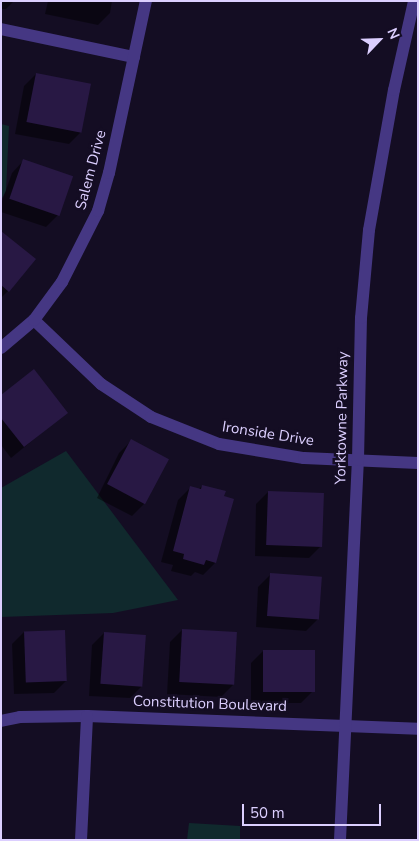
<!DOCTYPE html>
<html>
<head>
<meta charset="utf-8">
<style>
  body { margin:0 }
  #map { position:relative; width:419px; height:841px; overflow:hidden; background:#140d23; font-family:"Nunito Sans",sans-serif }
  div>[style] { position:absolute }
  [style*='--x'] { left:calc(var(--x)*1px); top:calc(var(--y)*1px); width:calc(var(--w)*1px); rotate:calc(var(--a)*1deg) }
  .green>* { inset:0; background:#10292d }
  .shadow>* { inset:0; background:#0007 }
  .building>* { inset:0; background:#281844; transform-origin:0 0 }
  .minor>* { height:12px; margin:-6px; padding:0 6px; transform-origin:6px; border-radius:6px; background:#453783 }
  span { translate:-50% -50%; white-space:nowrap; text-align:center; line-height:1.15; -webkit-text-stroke:5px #140d23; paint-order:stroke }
  .street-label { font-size:15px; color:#dccfff }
  .frame { position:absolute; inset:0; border:2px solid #dccfff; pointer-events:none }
  .north { position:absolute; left:354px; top:15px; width:50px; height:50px; -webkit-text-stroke:4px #140d23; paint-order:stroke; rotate:66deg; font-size:14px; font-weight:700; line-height:20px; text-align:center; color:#dccfff }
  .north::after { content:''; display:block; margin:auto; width:18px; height:22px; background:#dccfff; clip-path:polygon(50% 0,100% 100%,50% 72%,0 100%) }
  .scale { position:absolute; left:242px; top:804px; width:139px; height:22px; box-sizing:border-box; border:2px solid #dccfff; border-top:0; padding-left:6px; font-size:15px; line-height:18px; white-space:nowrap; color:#dccfff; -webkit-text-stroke:4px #140d23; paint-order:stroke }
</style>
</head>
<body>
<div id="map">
  <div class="green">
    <i style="clip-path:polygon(1px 124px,9px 126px,6px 191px,1px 200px)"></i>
    <i style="clip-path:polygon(66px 451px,178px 600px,113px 613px,1px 617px,1px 488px)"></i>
    <i style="clip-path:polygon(189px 823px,240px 826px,240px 840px,187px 840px)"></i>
  </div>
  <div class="shadow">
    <i style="clip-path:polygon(1px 1px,14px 1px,6px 9px,1px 9px)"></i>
    <i style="clip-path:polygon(48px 1px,112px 1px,110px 13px,98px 25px,45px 14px)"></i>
    <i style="clip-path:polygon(36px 74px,81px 132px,69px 144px,15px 134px,24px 86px)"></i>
    <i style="clip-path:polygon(24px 160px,58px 215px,46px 227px,1px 212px,1px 204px,12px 173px)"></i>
    <i style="clip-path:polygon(1px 233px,8px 291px,1px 298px)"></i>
    <i style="clip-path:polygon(1px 396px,66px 413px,11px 458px,1px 445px)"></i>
    <i style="clip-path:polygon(131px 441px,144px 504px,132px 516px,97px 498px,119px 453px)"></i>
    <i style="clip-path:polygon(202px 486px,215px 563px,203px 575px,195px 572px,191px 576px,171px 571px,173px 565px,161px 562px,178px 500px,190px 488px,198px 490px)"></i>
    <i style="clip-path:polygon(268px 492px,321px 546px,309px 558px,255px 556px,256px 504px)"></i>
    <i style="clip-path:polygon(270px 575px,318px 619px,306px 631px,256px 627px,258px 587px)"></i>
    <i style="clip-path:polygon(182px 630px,233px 685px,221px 697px,167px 694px,170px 642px)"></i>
    <i style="clip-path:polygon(24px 632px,66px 681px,54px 693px,14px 694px,12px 644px)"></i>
    <i style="clip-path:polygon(104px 633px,142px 686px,130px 698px,89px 696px,92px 645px)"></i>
    <i style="clip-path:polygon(263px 651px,313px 691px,301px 703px,251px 703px,251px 663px)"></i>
  </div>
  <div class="building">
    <i style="left:36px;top:73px;width:56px;height:50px;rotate:11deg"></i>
    <i style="left:23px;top:159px;width:53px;height:42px;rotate:19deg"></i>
    <i style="clip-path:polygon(1px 231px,36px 259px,9px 292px,1px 285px)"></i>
    <i style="clip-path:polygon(34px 369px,68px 413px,24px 447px,1px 418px,1px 395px)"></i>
    <i style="left:131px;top:439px;width:43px;height:51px;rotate:28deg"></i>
    <i style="clip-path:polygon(202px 485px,226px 491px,224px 496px,234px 499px,216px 563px,206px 560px,204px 565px,183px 559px,184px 554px,173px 551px,190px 486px,201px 489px)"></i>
    <i style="left:268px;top:491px;width:56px;height:54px;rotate:2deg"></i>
    <i style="left:270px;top:573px;width:52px;height:43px;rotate:4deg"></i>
    <i style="left:182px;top:629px;width:55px;height:53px;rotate:3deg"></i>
    <i style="left:65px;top:630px;width:51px;height:41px;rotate:88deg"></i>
    <i style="left:104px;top:632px;width:42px;height:52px;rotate:4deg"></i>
    <i style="left:263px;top:650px;width:52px;height:42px"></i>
  </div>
  <div class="minor">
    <i style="--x:1;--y:29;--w:136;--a:11.9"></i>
    <i style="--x:34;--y:320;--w:93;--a:43.7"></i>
    <i style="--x:101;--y:384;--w:60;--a:33.4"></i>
    <i style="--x:151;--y:417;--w:73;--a:21.7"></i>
    <i style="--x:219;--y:444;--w:86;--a:9.4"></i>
    <i style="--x:304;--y:458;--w:114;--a:2.5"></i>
    <i style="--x:1;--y:348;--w:43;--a:-40.3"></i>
    <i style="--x:34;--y:320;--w:47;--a:-53.6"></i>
    <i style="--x:62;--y:282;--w:80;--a:-63.1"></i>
    <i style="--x:98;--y:211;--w:40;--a:-74"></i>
    <i style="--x:109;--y:173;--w:176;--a:-77.9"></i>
    <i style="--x:1;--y:721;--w:19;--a:-12"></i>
    <i style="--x:20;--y:717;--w:67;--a:-0.9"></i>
    <i style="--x:87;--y:716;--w:331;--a:2.2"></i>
    <i style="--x:81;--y:840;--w:124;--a:-87.2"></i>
    <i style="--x:340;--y:840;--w:380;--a:-87.3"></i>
    <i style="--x:358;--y:460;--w:142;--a:-88.8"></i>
    <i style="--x:361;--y:318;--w:88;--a:-84.8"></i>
    <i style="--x:369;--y:230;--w:142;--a:-79.9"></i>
    <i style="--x:394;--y:90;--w:91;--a:-77.3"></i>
  </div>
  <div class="street-label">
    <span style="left:91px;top:170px;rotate:-75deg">Salem Drive</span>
    <span style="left:342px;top:418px;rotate:-89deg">Yorktowne Parkway</span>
    <span style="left:268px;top:434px;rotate:9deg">Ironside Drive</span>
    <span style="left:210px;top:704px;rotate:2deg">Constitution Boulevard</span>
  </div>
  <div class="frame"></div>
  <div class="north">N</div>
  <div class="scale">50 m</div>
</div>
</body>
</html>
